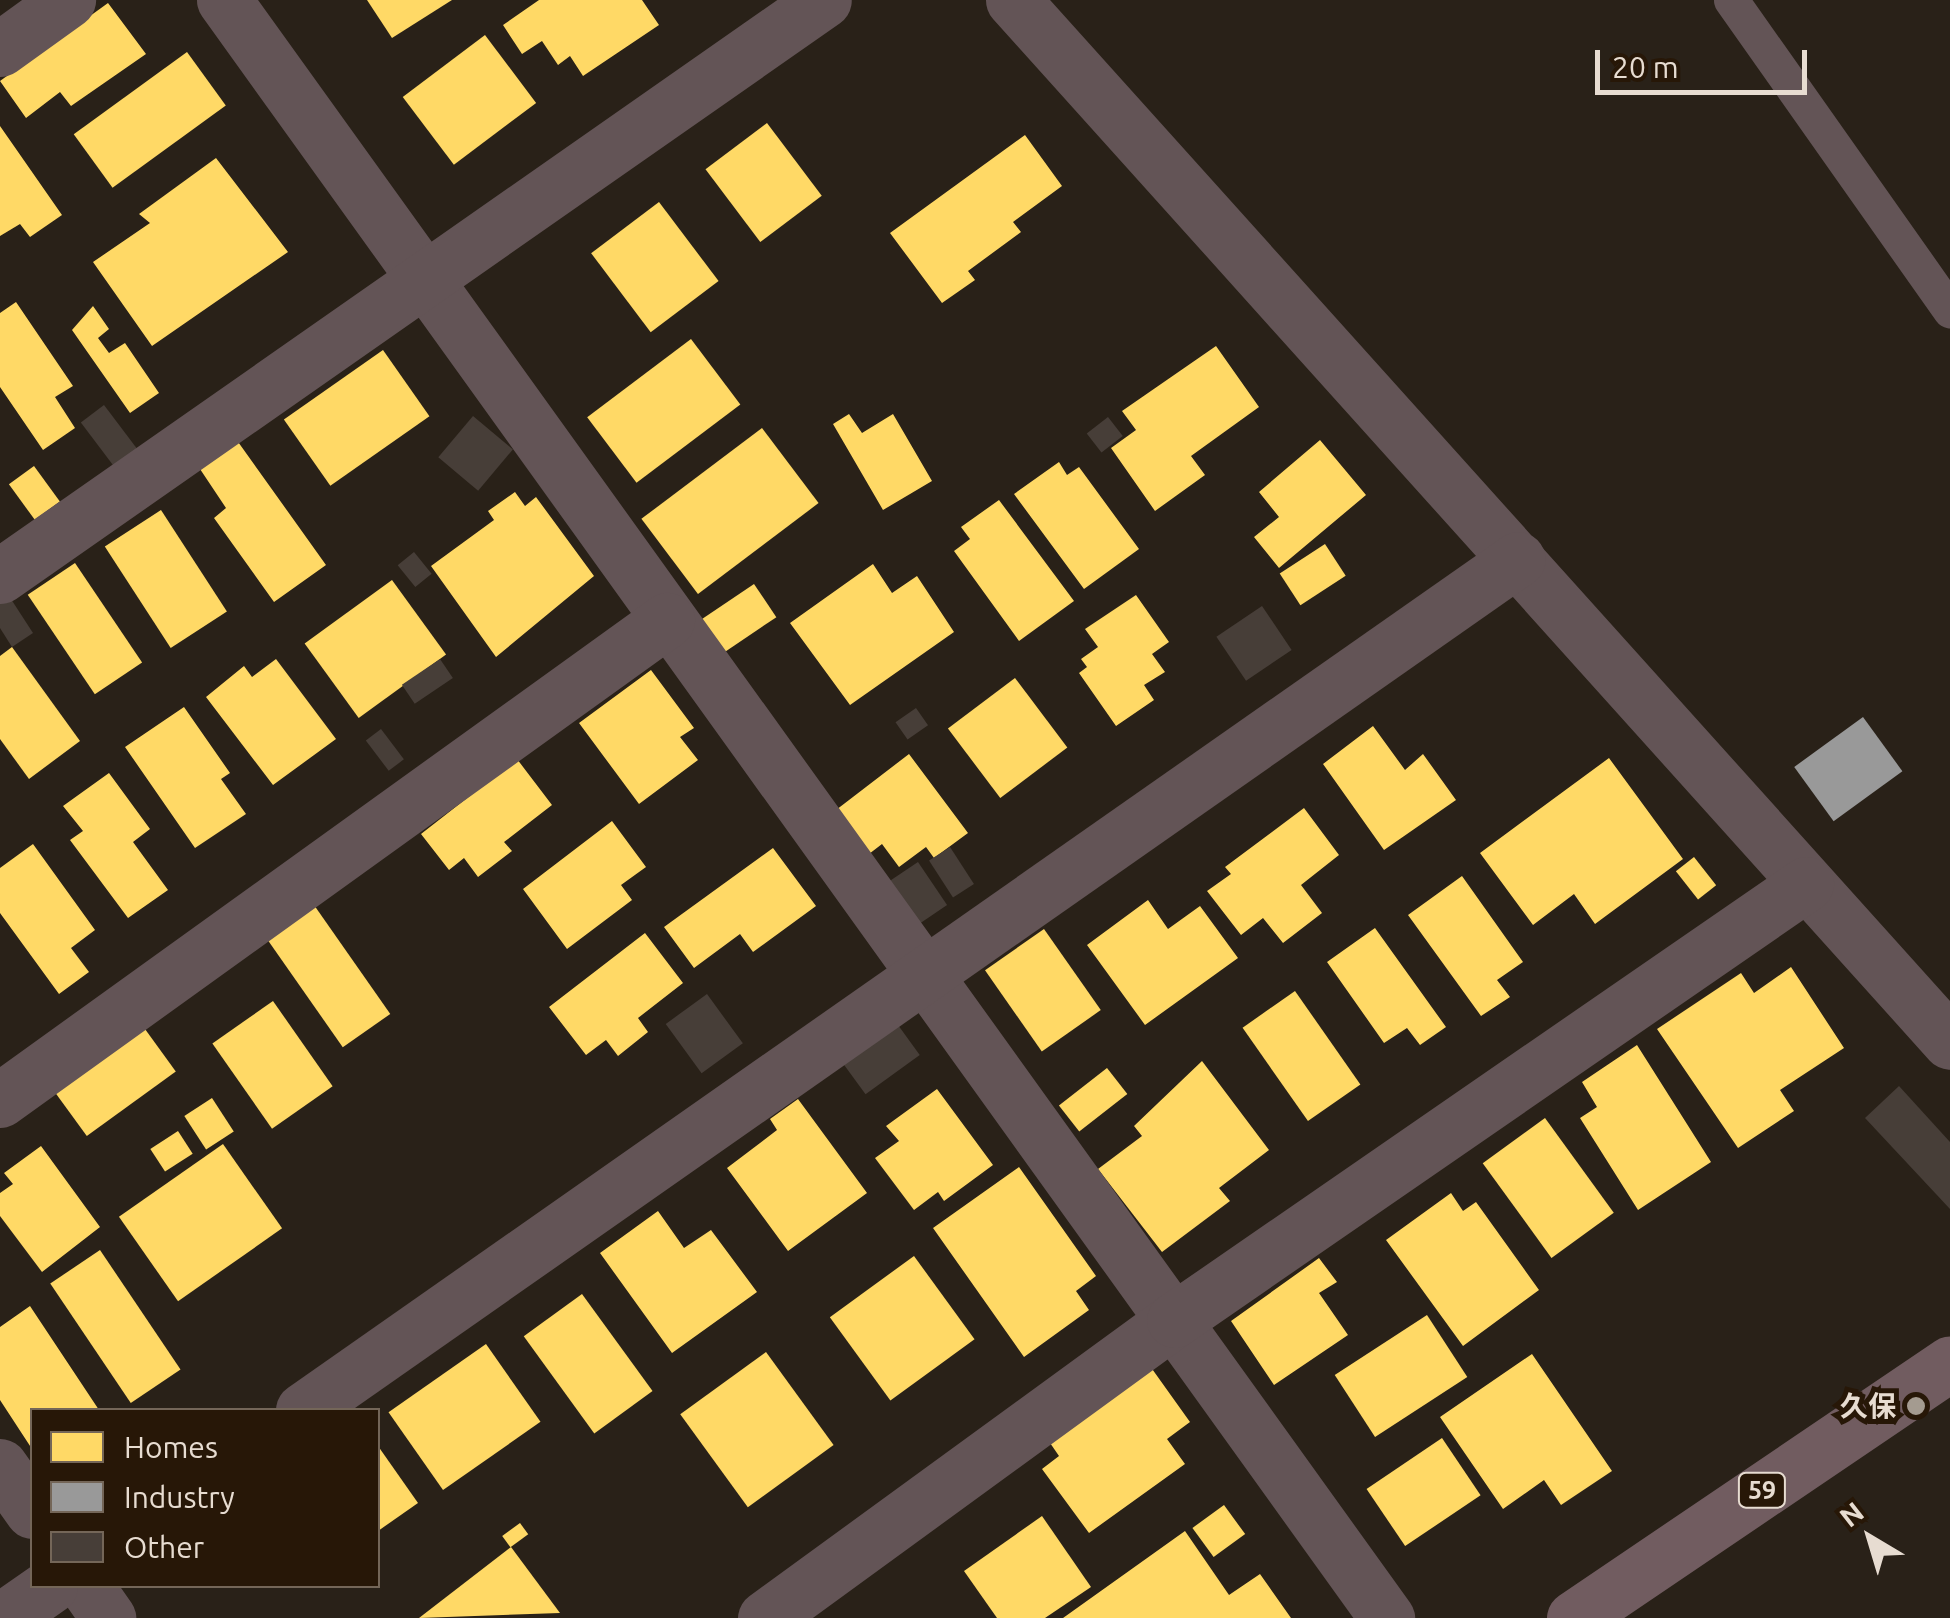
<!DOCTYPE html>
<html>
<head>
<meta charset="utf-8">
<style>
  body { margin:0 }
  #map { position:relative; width:1950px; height:1618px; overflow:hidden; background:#292118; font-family:Ubuntu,"Noto Sans JP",sans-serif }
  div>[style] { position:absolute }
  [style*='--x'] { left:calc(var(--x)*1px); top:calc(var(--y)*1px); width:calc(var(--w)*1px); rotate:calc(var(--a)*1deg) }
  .homes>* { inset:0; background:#ffd966; transform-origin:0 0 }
  .industry>* { inset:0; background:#999; transform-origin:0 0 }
  .building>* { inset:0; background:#473e38; transform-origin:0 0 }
  .lane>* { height:35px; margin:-17.5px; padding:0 17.5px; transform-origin:17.5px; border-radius:17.5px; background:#635456 }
  .street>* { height:55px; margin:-27.5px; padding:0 27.5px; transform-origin:27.5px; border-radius:27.5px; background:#635456 }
  .primary>* { height:55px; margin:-27.5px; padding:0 27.5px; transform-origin:27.5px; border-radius:27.5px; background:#715c60 }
  .dots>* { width:28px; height:28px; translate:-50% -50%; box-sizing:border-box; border:5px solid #271707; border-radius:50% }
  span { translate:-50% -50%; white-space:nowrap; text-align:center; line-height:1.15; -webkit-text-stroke:10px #271707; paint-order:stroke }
  .shield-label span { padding:2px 8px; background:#271707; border:2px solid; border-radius:8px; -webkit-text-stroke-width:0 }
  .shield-label { font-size:25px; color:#e7dcd1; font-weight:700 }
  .poi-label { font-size:28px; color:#e7dcd1; font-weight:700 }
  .right { translate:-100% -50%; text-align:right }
  .legend { position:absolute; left:30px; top:1408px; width:350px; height:180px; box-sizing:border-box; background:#271707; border:2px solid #746658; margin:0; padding:12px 18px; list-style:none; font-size:30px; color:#e7dcd1 }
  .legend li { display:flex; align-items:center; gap:20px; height:50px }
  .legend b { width:50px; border:2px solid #746658 }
  .north { position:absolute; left:1820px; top:1488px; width:100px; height:100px; -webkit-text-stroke:8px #271707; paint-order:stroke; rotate:322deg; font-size:28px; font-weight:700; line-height:40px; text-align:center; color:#e7dcd1 }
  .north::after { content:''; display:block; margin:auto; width:35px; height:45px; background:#e7dcd1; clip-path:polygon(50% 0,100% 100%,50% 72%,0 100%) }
  .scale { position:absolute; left:1595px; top:50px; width:212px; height:45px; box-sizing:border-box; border:5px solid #e7dcd1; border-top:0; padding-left:12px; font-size:30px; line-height:35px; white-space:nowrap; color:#e7dcd1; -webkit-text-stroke:8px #271707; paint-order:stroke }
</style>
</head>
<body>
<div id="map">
  <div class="homes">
    <i style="clip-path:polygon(367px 0,452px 0,392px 38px)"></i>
    <i style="clip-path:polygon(539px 0,642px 0,659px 25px,583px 76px,570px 56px,558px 65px,542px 41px,522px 54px,503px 25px)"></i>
    <i style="clip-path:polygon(108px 3px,146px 54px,71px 106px,60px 92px,26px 118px,0 81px)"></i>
    <i style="left:485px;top:35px;width:85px;height:103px;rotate:53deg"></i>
    <i style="left:187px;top:52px;width:66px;height:140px;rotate:54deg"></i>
    <i style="left:767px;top:123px;width:91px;height:77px;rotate:53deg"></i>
    <i style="clip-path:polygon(0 126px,62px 215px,30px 237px,20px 224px,0 236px)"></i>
    <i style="clip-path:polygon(1025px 135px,1062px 186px,1013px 222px,1021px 232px,968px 271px,975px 280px,942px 303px,890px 233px)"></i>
    <i style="clip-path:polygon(216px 158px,288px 252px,152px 346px,93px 262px,150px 223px,139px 214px)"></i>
    <i style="left:659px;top:202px;width:99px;height:85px;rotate:53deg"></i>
    <i style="clip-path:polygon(16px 302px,73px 386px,55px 397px,75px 428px,43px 450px,0 387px,0 313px)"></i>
    <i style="clip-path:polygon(93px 306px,109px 329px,98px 338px,109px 353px,125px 343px,159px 393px,130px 413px,72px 330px)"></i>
    <i style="left:691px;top:339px;width:82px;height:130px;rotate:53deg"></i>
    <i style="clip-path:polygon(1216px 346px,1259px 407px,1191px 456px,1205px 475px,1155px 511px,1111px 448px,1136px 430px,1122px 411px)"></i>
    <i style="left:383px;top:350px;width:81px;height:121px;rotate:55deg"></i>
    <i style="clip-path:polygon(849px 414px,862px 433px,893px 414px,932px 481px,883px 510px,833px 424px)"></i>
    <i style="left:762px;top:428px;width:94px;height:151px;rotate:53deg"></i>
    <i style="clip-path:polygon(236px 439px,326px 565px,274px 602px,214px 518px,226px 508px,198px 466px)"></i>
    <i style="clip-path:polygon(1320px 440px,1366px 495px,1279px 568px,1254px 537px,1279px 517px,1259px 492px)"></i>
    <i style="clip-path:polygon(1059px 462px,1067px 475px,1079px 467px,1139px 549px,1084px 589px,1014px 494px)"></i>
    <i style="left:34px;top:466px;width:44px;height:31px;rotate:54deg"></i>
    <i style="clip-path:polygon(515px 492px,525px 506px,536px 497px,594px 576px,496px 657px,431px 566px,494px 520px,488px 511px)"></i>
    <i style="clip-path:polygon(999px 500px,1074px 601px,1019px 641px,954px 551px,970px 539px,961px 527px)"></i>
    <i style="left:161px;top:510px;width:121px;height:67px;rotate:57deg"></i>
    <i style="left:1325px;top:544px;width:38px;height:54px;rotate:57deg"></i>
    <i style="left:75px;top:563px;width:120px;height:57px;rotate:56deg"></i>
    <i style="clip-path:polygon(873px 564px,892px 593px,917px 576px,954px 632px,850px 705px,790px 623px)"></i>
    <i style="left:392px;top:580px;width:92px;height:108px;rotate:54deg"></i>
    <i style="left:754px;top:584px;width:40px;height:64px;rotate:56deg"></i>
    <i style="clip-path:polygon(1136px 595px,1169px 642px,1152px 654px,1165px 672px,1144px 685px,1154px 700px,1116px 726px,1079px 673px,1087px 667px,1081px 659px,1098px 647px,1085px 629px)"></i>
    <i style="clip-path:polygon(12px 647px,80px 741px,29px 779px,0 739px,0 656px)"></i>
    <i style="clip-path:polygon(276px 659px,336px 739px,273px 785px,206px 697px,244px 666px,252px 677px)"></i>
    <i style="clip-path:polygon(651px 670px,694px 728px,680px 737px,698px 760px,639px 804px,579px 723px)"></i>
    <i style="left:1015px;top:678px;width:87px;height:84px;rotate:53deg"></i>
    <i style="clip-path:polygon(184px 707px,230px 773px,221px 779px,246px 814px,195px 848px,125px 747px)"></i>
    <i style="clip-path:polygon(1373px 726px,1405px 770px,1423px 754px,1456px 800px,1384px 850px,1323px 764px)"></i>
    <i style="clip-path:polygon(909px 754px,968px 833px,934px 858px,926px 847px,899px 867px,882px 844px,869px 854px,836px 810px)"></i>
    <i style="clip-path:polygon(1609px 758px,1683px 859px,1595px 924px,1574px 894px,1533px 925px,1480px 853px)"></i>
    <i style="clip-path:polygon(517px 759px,552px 805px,504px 842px,512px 851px,478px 877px,464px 858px,449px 870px,421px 834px)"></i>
    <i style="clip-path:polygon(109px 773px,150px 829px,133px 842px,168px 890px,128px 918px,70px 840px,83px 831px,63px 806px)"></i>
    <i style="clip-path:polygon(1304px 808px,1339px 855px,1301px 885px,1322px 913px,1283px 943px,1263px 918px,1241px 935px,1207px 891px,1231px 874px,1225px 867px)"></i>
    <i style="clip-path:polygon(612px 821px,646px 867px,621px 885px,632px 900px,567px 949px,523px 889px)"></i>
    <i style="clip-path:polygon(33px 844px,95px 930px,71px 948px,89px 972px,59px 994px,0 913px,0 868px)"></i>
    <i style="clip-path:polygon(773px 848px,816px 906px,753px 952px,740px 934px,694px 968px,664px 927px)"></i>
    <i style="left:1694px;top:857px;width:36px;height:23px;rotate:52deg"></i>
    <i style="clip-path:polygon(1462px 876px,1523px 962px,1497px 980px,1510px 997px,1481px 1016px,1408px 915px)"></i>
    <i style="clip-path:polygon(1148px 900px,1168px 929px,1200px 906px,1238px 958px,1145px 1025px,1087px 945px)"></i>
    <i style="left:314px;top:905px;width:133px;height:58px;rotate:55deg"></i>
    <i style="clip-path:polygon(1375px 928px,1446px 1027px,1420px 1045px,1407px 1028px,1384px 1043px,1327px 962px)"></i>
    <i style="left:1044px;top:929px;width:99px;height:72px;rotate:55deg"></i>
    <i style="clip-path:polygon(645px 933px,683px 983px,638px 1018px,648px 1032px,618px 1056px,606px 1040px,586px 1055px,549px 1007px)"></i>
    <i style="clip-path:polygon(1791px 967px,1844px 1048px,1780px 1090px,1794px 1111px,1738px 1148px,1657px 1029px,1741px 973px,1754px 993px)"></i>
    <i style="left:1295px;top:991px;width:114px;height:64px;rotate:55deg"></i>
    <i style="left:273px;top:1001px;width:104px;height:74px;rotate:55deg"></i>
    <i style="left:137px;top:1018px;width:66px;height:110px;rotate:54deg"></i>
    <i style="clip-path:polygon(1637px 1045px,1711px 1162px,1638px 1210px,1580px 1118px,1597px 1107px,1582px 1082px)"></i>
    <i style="clip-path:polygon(1202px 1061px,1269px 1150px,1219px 1188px,1230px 1201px,1162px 1252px,1098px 1169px,1142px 1136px,1134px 1126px)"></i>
    <i style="left:1107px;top:1068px;width:33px;height:61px;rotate:52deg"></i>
    <i style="clip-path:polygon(937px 1089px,993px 1165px,944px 1201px,938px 1192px,914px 1210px,875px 1158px,899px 1141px,886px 1126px)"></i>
    <i style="left:212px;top:1098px;width:40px;height:33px;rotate:57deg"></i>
    <i style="clip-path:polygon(798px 1099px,867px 1193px,788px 1251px,727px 1168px,777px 1130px,770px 1119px)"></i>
    <i style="left:1545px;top:1118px;width:117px;height:77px;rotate:54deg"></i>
    <i style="left:178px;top:1131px;width:27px;height:33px;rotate:57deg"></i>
    <i style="left:223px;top:1144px;width:103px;height:127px;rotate:55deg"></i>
    <i style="clip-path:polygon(41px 1146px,100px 1227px,42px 1272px,0 1216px,0 1193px,13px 1184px,4px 1173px)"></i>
    <i style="clip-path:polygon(1019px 1167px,1096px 1276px,1076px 1291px,1089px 1310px,1024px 1357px,933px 1228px)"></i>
    <i style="clip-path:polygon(1451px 1193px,1463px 1211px,1476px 1202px,1539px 1290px,1463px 1346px,1386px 1240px)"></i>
    <i style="clip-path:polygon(658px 1211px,684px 1248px,711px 1230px,757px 1292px,672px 1353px,600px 1253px)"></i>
    <i style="left:100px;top:1250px;width:144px;height:60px;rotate:56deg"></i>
    <i style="left:914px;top:1256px;width:103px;height:104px;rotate:54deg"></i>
    <i style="clip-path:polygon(1319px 1258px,1337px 1282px,1319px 1293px,1348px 1335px,1274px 1385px,1231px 1321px)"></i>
    <i style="left:582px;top:1294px;width:120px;height:72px;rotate:54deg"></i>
    <i style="clip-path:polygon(30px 1306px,99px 1410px,32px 1410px,32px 1449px,0 1400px,0 1327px)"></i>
    <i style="left:1427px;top:1315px;width:74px;height:110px;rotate:57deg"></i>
    <i style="left:486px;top:1344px;width:95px;height:119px;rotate:55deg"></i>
    <i style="left:766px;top:1352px;width:115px;height:106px;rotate:54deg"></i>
    <i style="clip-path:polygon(1532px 1354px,1612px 1471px,1561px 1505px,1544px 1480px,1503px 1509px,1440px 1417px)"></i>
    <i style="clip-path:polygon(1150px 1366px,1190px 1422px,1167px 1439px,1185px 1464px,1089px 1533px,1042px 1469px,1059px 1456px,1048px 1440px)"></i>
    <i style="left:1442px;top:1438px;width:69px;height:91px;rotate:56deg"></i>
    <i style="clip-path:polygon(378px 1446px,418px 1503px,378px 1531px)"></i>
    <i style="left:1224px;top:1505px;width:36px;height:39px;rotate:54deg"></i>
    <i style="clip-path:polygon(1042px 1516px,1091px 1587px,1045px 1618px,997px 1618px,964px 1571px)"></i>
    <i style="left:520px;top:1523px;width:14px;height:22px;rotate:54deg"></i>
    <i style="clip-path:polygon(1185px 1531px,1229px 1595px,1260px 1574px,1291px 1618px,1063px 1618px)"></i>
    <i style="clip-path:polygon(511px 1547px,560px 1613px,419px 1618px)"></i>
  </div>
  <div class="industry">
    <i style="left:1863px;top:717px;width:67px;height:85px;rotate:54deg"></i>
  </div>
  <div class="building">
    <i style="left:104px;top:405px;width:59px;height:29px;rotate:53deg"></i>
    <i style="left:473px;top:416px;width:52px;height:54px;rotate:40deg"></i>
    <i style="left:1108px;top:417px;width:24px;height:27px;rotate:52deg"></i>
    <i style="left:414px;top:552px;width:28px;height:21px;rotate:51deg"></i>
    <i style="clip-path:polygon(9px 596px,33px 633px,12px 647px,0 628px,0 601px)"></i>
    <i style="left:1262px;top:606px;width:53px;height:55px;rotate:56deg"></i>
    <i style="left:440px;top:659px;width:23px;height:46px;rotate:56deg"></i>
    <i style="left:916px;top:708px;width:21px;height:25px;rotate:55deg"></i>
    <i style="left:381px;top:729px;width:38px;height:19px;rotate:53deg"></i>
    <i style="left:950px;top:847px;width:44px;height:25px;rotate:57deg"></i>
    <i style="left:918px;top:862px;width:52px;height:40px;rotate:56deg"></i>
    <i style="left:707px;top:994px;width:61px;height:51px;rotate:54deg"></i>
    <i style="left:898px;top:1025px;width:37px;height:67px;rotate:54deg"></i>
    <i style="clip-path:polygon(1899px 1086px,1950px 1142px,1950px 1209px,1865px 1118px)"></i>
  </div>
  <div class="lane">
    <i style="--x:1731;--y:0;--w:380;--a:54.8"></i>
  </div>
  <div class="street">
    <i style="--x:224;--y:0;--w:1993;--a:54.29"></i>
    <i style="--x:1013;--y:0;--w:1401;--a:48.04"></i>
    <i style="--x:0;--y:49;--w:84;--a:-35.8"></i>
    <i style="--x:0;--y:576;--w:1005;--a:-34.95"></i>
    <i style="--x:0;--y:1100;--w:822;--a:-35.74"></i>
    <i style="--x:303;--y:1410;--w:1483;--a:-35.01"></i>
    <i style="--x:0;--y:1466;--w:55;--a:54.6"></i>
    <i style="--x:86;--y:1586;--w:39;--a:55"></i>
    <i style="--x:4;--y:1618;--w:56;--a:-34.8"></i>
    <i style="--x:765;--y:1618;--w:506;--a:-36.08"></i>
    <i style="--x:1174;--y:1320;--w:768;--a:-34.6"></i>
  </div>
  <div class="primary">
    <i style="--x:1574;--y:1618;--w:454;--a:-34.1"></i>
  </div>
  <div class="dots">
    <i style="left:1916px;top:1406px;background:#a49b90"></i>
  </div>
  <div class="shield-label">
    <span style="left:1762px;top:1490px">59</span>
  </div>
  <div class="poi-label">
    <span class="right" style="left:1896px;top:1406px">久保</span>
  </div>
  <ul class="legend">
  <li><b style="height:28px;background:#ffd966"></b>Homes</li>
  <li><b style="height:28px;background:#999"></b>Industry</li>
  <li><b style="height:28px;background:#473e38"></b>Other</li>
  </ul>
  <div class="north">N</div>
  <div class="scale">20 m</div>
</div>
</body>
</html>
